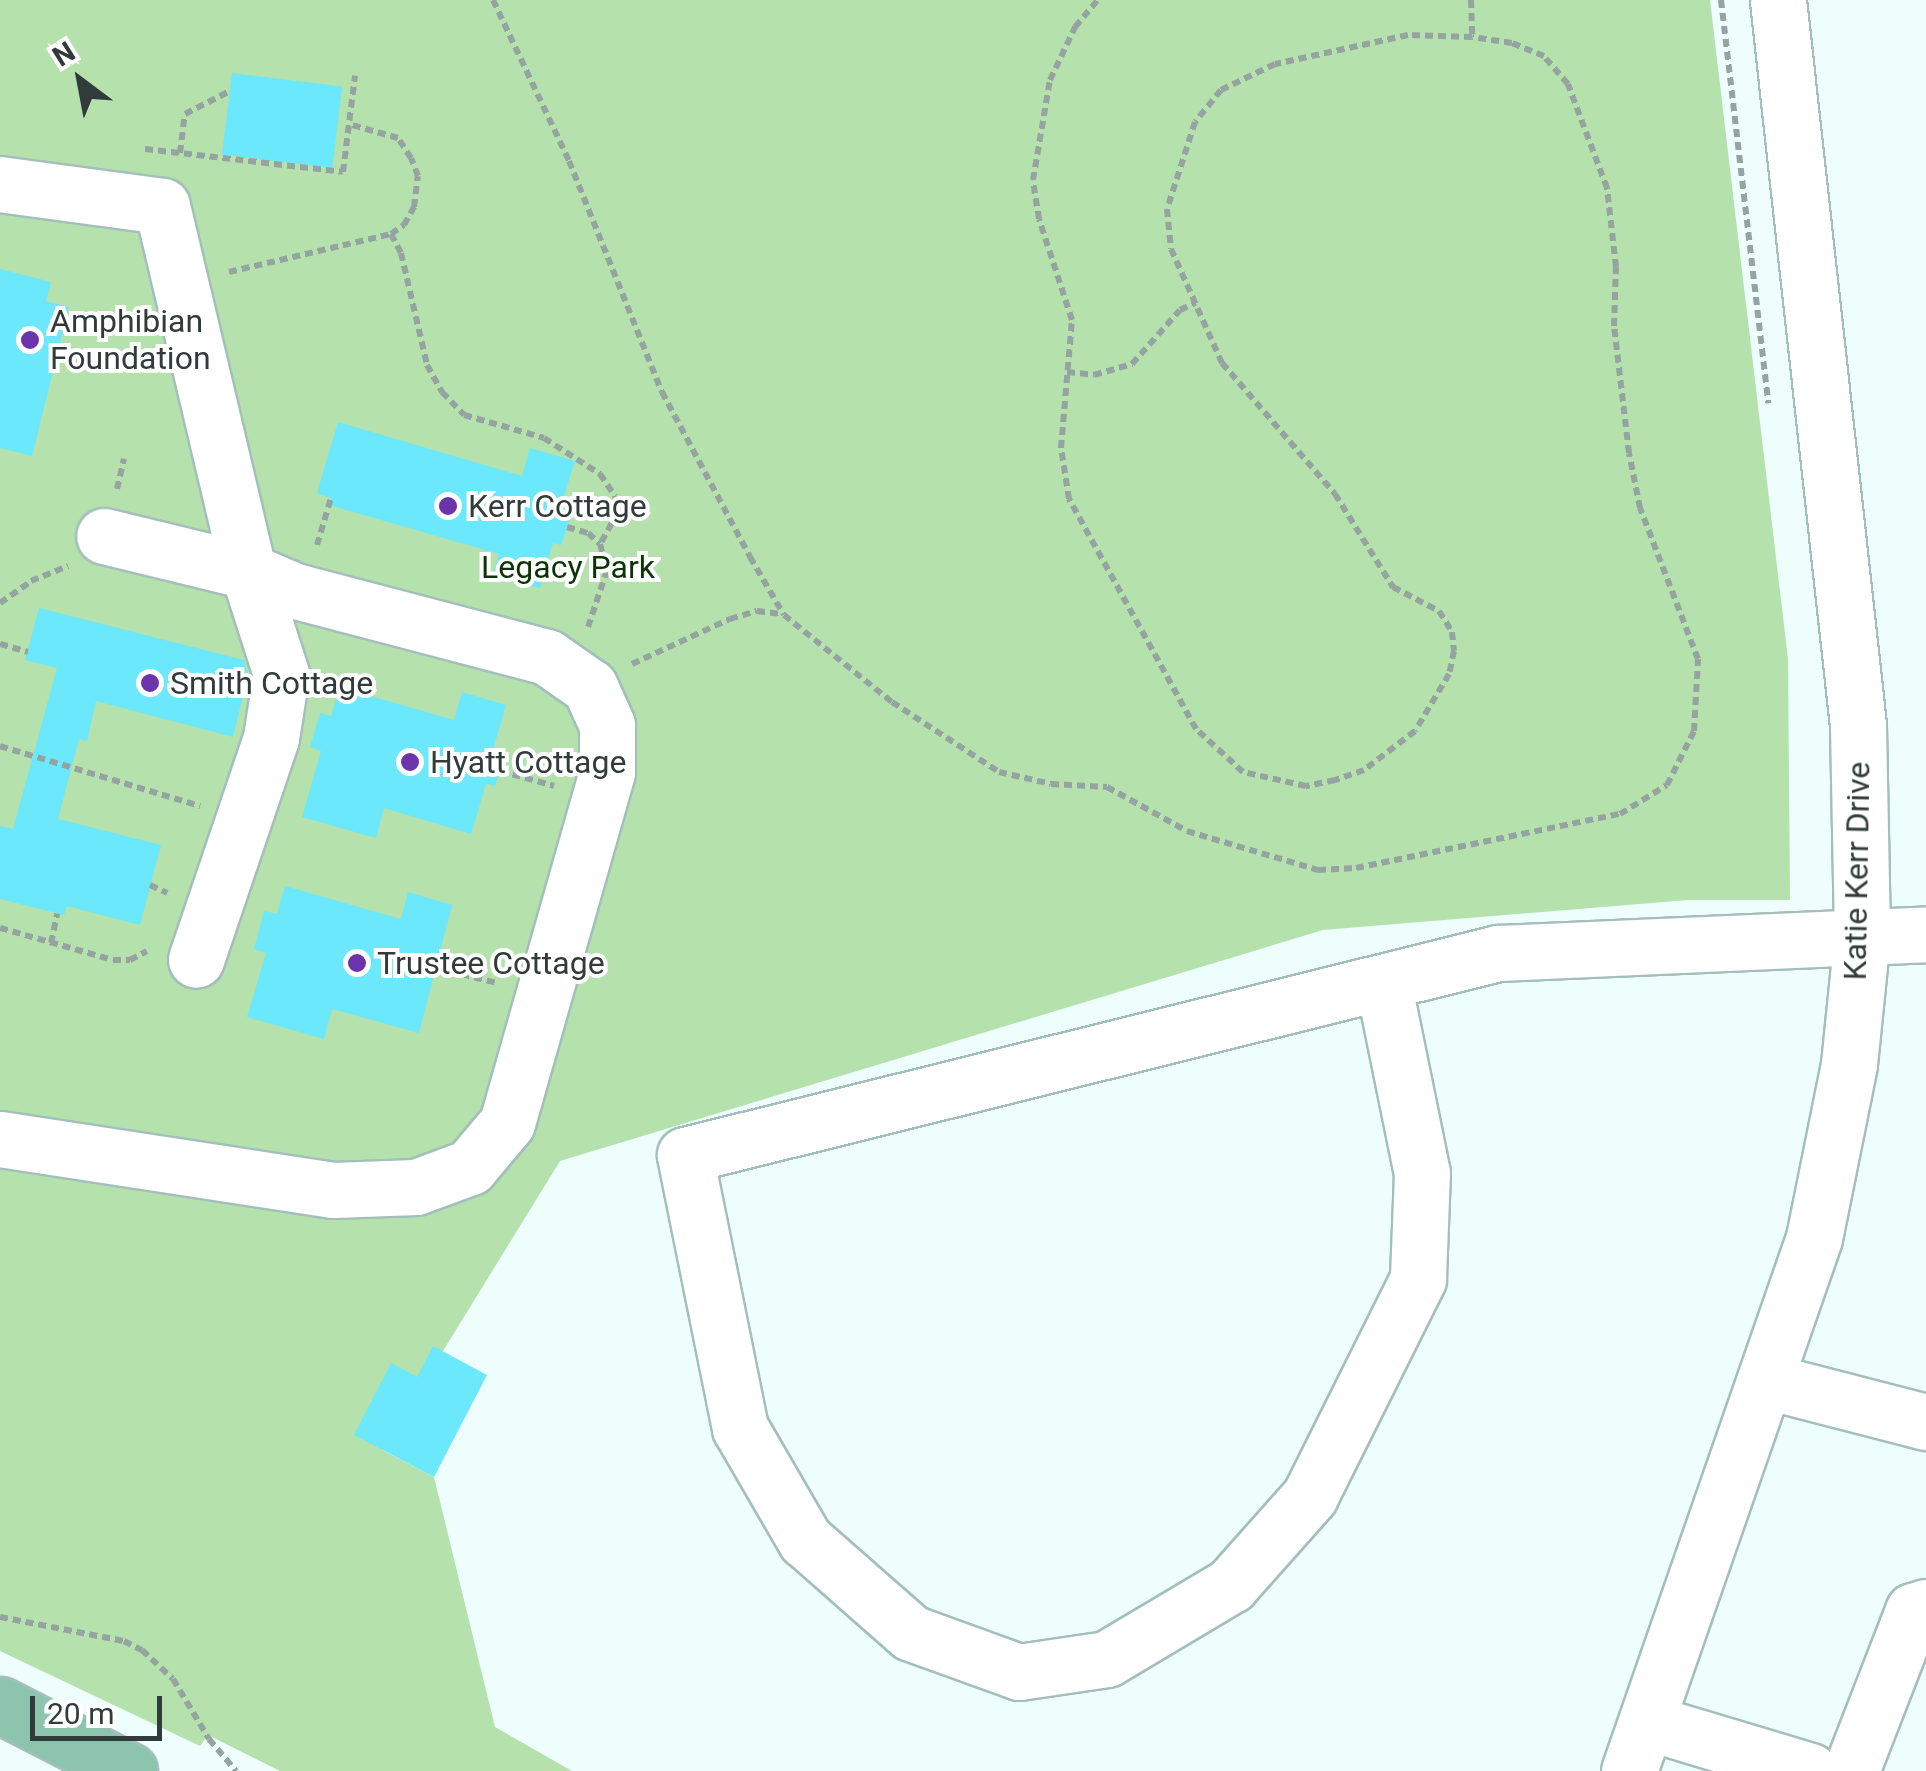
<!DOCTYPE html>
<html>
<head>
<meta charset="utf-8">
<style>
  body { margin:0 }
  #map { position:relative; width:1926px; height:1771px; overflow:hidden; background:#edfefc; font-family:Roboto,sans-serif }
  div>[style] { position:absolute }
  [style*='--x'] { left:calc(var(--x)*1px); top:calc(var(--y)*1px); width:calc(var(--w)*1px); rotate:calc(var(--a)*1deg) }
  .green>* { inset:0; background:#b5e1ad }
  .building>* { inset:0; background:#6be8fb; transform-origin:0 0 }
  .path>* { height:6px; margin-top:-3px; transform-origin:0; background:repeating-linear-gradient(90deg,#95a3a1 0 8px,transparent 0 13px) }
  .roads { filter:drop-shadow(2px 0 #a4bfbb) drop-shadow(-2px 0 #a4bfbb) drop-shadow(0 2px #a4bfbb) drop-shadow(0 -2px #a4bfbb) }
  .minor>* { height:55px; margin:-27.5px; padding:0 27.5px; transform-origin:27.5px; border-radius:27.5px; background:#fff }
  .major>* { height:55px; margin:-27.5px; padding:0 27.5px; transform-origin:27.5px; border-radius:27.5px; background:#8cc4ad }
  .dots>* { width:28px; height:28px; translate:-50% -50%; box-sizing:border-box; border:5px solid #fff; border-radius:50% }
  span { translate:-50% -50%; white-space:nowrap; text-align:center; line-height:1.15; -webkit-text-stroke:8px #fff; paint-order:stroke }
  .poi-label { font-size:32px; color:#313c3a }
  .left { translate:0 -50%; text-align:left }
  .park-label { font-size:32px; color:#0c3404 }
  .street-label { font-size:32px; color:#313c3a }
  .north { position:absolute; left:30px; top:30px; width:100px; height:100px; -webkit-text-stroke:8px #fff; paint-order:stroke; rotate:328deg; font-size:28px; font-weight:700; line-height:40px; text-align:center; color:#313c3a }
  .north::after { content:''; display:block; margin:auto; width:35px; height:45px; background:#313c3a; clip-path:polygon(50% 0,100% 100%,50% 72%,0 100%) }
  .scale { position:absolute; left:30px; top:1696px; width:132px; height:45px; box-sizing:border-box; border:5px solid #313c3a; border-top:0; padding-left:12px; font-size:30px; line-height:35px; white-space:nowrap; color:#313c3a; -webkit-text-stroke:8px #fff; paint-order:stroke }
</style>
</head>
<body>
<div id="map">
  <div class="green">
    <i style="clip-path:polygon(0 0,1710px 0,1788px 659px,1790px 900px,1688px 900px,1323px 930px,560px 1161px,382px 1450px,434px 1477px,495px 1727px,572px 1771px,280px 1771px,208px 1735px,200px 1746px,0 1651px)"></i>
  </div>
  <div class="building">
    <i style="left:232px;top:73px;width:111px;height:82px;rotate:7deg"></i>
    <i style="clip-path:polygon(0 269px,51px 282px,46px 301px,69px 307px,32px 456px,0 448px)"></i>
    <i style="clip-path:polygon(338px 422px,522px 476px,530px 448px,575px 461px,560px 508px,572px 512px,561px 545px,553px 543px,540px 588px,493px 575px,499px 554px,329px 505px,331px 498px,317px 493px)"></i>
    <i style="clip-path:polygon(39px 608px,244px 660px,248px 675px,233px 737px,96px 701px,87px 741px,79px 739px,58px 819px,161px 845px,140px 925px,67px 906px,64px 915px,0 899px,0 826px,13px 829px,57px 668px,25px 660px)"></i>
    <i style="clip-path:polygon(339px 687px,454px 720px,462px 692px,506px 705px,493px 750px,505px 754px,495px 786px,486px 784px,471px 834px,384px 808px,376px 838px,302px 817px,321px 751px,310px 747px,320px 713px,331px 716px)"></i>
    <i style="clip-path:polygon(285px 886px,401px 919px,408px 892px,452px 905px,419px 1033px,332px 1009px,324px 1039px,247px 1017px,266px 953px,254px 949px,264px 911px,277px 914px)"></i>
    <i style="clip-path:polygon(433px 1346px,487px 1375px,434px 1477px,354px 1435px,391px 1363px,417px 1377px)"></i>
  </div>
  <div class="path">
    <i style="--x:493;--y:0;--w:178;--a:64.7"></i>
    <i style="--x:569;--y:161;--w:249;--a:68.1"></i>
    <i style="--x:662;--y:392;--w:187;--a:61.9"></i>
    <i style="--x:750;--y:557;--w:67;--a:59.6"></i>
    <i style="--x:784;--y:615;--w:139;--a:38.9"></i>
    <i style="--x:892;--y:702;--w:128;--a:33.2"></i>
    <i style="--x:999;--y:772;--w:53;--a:13"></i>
    <i style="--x:1051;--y:784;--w:56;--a:3.1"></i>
    <i style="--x:1107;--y:787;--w:91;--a:28.8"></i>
    <i style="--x:1187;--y:831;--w:137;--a:16.6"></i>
    <i style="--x:1318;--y:870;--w:38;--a:-3"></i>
    <i style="--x:1356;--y:868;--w:269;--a:-11.6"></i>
    <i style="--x:1620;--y:814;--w:55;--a:-31.7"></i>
    <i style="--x:1667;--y:785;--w:60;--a:-63.4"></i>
    <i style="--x:1694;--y:731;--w:72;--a:-86.8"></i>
    <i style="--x:1698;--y:659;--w:162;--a:-111"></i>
    <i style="--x:1640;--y:508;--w:56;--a:-101.3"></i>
    <i style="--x:1629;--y:453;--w:128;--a:-96.7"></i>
    <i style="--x:1614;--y:326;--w:59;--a:-88.1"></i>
    <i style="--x:1616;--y:267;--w:80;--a:-96.5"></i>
    <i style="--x:1607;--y:188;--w:111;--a:-110.6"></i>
    <i style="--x:1568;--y:84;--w:37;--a:-131"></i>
    <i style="--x:1544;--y:56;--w:35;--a:-158"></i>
    <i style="--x:1512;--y:43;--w:40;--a:-171.5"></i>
    <i style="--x:1472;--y:37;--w:64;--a:-178.2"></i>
    <i style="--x:1408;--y:35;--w:136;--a:167.7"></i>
    <i style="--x:1275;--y:64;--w:60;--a:154.3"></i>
    <i style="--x:1221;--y:90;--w:41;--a:129.1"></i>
    <i style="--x:1195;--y:122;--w:91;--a:107.8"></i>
    <i style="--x:1167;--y:209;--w:40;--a:84.3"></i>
    <i style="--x:1171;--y:249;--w:125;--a:65.9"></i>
    <i style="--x:1222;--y:363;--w:173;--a:49.2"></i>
    <i style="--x:1335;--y:494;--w:110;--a:58.1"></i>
    <i style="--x:1393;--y:587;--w:52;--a:27.6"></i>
    <i style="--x:1439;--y:611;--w:25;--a:58"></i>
    <i style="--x:1452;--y:632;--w:19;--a:84"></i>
    <i style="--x:1454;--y:651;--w:24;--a:102"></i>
    <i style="--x:1449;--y:674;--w:66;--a:120.8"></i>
    <i style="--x:1415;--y:731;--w:64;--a:142.6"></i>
    <i style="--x:1364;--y:770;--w:31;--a:161"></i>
    <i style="--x:1335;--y:780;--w:30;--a:168"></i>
    <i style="--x:1306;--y:786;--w:65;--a:-167.5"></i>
    <i style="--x:1243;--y:772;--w:64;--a:-137.5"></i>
    <i style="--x:1196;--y:729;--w:263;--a:-118.9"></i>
    <i style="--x:1069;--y:499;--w:52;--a:-98.9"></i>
    <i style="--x:1061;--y:448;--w:128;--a:-85.1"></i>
    <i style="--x:1072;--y:320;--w:106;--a:-108.1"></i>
    <i style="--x:1039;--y:219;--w:39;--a:-99"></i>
    <i style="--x:1033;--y:180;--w:101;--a:-80.4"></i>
    <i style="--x:1050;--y:80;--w:59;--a:-64.7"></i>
    <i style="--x:1075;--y:27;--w:35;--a:-50"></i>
    <i style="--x:1471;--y:0;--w:37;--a:88"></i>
    <i style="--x:1721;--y:0;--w:406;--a:83.3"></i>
    <i style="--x:145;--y:149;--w:199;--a:6.6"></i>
    <i style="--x:343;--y:172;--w:97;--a:-82.9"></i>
    <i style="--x:180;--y:153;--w:39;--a:-83"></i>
    <i style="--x:185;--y:114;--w:51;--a:-27.1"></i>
    <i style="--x:391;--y:234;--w:21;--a:62"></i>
    <i style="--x:401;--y:253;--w:115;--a:76.9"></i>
    <i style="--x:427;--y:365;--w:31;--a:61"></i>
    <i style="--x:442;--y:392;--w:32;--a:46"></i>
    <i style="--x:464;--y:415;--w:83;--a:16"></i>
    <i style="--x:544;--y:438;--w:67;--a:32.7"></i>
    <i style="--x:600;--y:474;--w:27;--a:56"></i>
    <i style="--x:615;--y:496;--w:16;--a:79"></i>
    <i style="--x:618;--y:512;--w:37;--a:119"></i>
    <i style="--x:229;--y:272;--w:166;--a:-13.2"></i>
    <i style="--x:391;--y:234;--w:16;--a:-35"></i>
    <i style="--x:404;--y:225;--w:21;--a:-61"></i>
    <i style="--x:414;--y:207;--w:31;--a:-83"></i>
    <i style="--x:418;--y:176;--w:19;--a:-111"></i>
    <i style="--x:411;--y:158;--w:24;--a:-123"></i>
    <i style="--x:398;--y:138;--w:51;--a:-164.1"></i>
    <i style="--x:1067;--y:372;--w:27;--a:6"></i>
    <i style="--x:1094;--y:375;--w:40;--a:-16"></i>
    <i style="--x:1132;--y:364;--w:72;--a:-48.4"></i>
    <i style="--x:1180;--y:310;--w:17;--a:-25"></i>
    <i style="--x:117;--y:489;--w:31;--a:-77"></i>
    <i style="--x:567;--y:527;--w:22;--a:16"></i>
    <i style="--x:588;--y:533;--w:16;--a:43"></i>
    <i style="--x:600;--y:544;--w:27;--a:75"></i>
    <i style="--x:607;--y:570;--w:60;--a:108.4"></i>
    <i style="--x:317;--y:545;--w:49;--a:-73.4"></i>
    <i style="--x:0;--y:603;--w:38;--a:-35"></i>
    <i style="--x:31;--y:581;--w:40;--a:-22"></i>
    <i style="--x:0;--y:644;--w:29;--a:16"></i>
    <i style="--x:632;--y:664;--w:108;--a:-24.7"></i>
    <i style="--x:730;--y:619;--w:28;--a:-17"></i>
    <i style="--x:757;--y:611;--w:26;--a:7"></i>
    <i style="--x:0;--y:746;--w:209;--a:16.7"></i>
    <i style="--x:500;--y:771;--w:56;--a:15.5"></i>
    <i style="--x:150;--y:885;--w:19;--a:25"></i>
    <i style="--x:0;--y:928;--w:117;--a:15.8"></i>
    <i style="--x:113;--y:960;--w:17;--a:0"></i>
    <i style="--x:130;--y:960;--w:19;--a:-28"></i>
    <i style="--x:51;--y:943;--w:30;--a:-78"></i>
    <i style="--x:449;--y:971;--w:49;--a:14"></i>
    <i style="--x:0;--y:1617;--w:126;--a:11"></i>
    <i style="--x:124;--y:1641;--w:20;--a:27"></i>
    <i style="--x:142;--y:1650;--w:42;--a:43.1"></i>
    <i style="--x:173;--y:1679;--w:70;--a:59"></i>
    <i style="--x:209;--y:1739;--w:42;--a:49.8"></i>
  </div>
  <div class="roads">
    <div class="minor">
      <i style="--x:0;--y:184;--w:163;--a:7.7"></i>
      <i style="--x:162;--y:206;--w:375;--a:76.7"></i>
      <i style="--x:248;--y:571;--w:108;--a:72.2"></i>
      <i style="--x:281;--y:674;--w:65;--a:98.9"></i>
      <i style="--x:271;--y:738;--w:234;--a:108.7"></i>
      <i style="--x:1383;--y:982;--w:195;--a:78.5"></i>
      <i style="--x:1422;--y:1173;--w:106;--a:92.2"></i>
      <i style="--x:1418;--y:1279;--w:242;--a:116.5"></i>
      <i style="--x:1310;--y:1496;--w:119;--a:131.6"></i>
      <i style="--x:1231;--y:1585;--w:144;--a:149.2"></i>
      <i style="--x:1107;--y:1659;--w:89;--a:171.6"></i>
      <i style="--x:1019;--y:1672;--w:115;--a:-160.1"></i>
      <i style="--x:911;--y:1633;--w:141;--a:-138.7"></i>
      <i style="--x:805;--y:1540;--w:129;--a:-120.1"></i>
      <i style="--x:740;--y:1428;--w:278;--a:-101.4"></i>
      <i style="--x:685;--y:1155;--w:838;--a:-13.95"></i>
      <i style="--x:1498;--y:953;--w:428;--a:-2.5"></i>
      <i style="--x:0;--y:1139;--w:337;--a:8.7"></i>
      <i style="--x:333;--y:1190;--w:83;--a:-2.1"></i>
      <i style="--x:416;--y:1187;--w:58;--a:-20.3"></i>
      <i style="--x:470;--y:1167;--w:57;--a:-49.9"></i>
      <i style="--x:507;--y:1123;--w:365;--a:-74.1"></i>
      <i style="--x:607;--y:772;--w:47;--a:-90"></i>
      <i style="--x:607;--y:725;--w:42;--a:-114.1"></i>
      <i style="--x:590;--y:687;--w:52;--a:-145.1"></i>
      <i style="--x:547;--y:657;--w:260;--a:-165.3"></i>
      <i style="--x:295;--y:591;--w:51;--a:-156.9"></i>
      <i style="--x:248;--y:571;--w:148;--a:-166.3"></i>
      <i style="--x:1767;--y:1381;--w:164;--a:14.5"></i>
      <i style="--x:1647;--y:1722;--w:170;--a:16.7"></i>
      <i style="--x:1629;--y:1771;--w:564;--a:-70.86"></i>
      <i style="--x:1814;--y:1238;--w:177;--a:-78.6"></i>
      <i style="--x:1849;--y:1064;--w:130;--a:-84.2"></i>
      <i style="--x:1862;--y:935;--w:210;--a:-91.1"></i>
      <i style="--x:1858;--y:725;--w:729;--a:-96.3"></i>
      <i style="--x:1851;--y:1771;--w:172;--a:-68.8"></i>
      <i style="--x:1913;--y:1611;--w:14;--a:-17"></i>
    </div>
    <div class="major">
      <i style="--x:0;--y:1705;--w:145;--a:27.1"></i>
    </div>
  </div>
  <div class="dots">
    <i style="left:30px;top:340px;background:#6b34ab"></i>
    <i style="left:448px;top:506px;background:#6b34ab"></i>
    <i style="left:150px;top:683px;background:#6b34ab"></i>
    <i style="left:410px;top:762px;background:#6b34ab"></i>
    <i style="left:357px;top:963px;background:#6b34ab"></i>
  </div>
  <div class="poi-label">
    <span class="left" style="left:50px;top:340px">Amphibian<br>Foundation</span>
    <span class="left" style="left:468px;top:506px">Kerr Cottage</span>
    <span class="left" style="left:170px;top:683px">Smith Cottage</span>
    <span class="left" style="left:430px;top:762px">Hyatt Cottage</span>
    <span class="left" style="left:377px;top:963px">Trustee Cottage</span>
  </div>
  <div class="park-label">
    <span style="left:568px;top:567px">Legacy Park</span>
  </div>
  <div class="street-label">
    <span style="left:1857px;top:871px;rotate:-89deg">Katie Kerr Drive</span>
  </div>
  <div class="north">N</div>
  <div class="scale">20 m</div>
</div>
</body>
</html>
